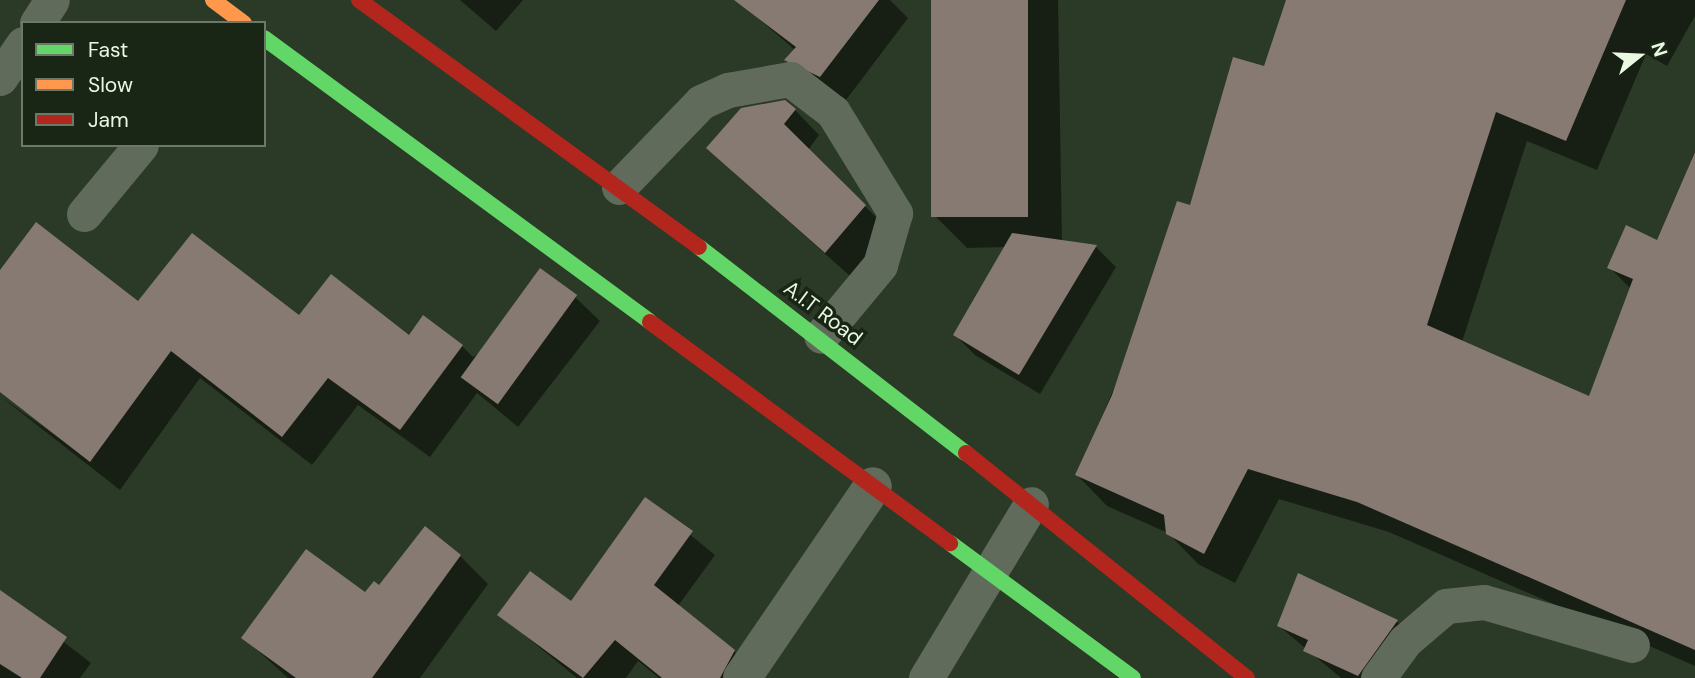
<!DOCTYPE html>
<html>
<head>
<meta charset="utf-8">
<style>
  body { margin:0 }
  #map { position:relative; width:1695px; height:678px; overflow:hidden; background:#2b3a26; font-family:"DM Sans",sans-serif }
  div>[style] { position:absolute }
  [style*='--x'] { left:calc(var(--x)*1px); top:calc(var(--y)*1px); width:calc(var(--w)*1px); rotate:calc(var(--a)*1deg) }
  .shadow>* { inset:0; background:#0007 }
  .building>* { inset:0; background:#877a72; transform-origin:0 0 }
  .lane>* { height:35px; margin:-17.5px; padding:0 17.5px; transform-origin:17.5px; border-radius:17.5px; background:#606b5c }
  .street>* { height:38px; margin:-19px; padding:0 19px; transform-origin:19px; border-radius:19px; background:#606b5c }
  .fast>* { height:16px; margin:-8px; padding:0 8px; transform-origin:8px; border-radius:8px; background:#63d668 }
  .slow>* { height:16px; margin:-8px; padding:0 8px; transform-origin:8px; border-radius:8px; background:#ff974d }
  .jam>* { height:16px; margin:-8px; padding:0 8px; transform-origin:8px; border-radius:8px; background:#b3261e }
  span { translate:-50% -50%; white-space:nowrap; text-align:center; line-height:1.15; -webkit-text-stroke:7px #192515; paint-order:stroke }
  .street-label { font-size:21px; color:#e8f8e2 }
  .legend { position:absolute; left:21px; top:21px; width:245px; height:126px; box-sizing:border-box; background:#192515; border:2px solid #6c7967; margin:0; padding:9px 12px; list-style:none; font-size:21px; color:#e8f8e2 }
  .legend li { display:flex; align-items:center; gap:14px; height:35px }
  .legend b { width:35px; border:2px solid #6c7967 }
  .north { position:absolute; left:1604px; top:21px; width:70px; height:70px; -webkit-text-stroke:5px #192515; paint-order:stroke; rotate:72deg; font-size:19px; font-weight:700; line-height:28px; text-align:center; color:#e8f8e2 }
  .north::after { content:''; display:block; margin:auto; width:24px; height:32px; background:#e8f8e2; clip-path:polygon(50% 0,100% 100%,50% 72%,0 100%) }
</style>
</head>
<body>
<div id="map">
  <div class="shadow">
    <i style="clip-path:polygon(460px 0,523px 0,496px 31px)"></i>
    <i style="clip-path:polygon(747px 0,890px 0,908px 18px,846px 100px,811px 84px,795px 50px,743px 5px)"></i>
    <i style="clip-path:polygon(933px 0,1058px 0,1062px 242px,1096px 247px,1116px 267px,1040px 394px,975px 355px,955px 335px,1006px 247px,967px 248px,936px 217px)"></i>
    <i style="clip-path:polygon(1288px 0,1695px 0,1695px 16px,1667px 66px,1646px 54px,1597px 170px,1527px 141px,1462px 342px,1590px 398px,1631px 289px,1609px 267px,1658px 242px,1695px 151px,1695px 666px,1389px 532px,1279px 499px,1235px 583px,1198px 564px,1168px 533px,1107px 506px,1077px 475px,1191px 207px,1265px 69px)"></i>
    <i style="clip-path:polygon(795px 110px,819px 135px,808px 150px,890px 231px,850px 276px,733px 172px)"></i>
    <i style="clip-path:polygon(0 273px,139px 303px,299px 317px,462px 346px,473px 357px,575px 297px,600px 321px,518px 427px,477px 393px,430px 457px,358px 405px,312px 465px,200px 378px,120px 490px,0 396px,98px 466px,0 390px)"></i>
    <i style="clip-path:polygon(646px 499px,715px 555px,678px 606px,734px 651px,755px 678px,659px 678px,638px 661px,626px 678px,577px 678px,500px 615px,571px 603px)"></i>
    <i style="clip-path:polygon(460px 556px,488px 584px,420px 678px,288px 678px,244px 638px)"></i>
    <i style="clip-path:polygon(1298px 575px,1397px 622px,1418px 642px,1393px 678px,1341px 678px,1279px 626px)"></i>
    <i style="clip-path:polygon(0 593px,91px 663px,80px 678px,0 678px)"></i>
  </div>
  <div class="building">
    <i style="clip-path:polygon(734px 0,879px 0,820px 77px,784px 60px,796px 47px)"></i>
    <i style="left:931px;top:0;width:97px;height:217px"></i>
    <i style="clip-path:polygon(1286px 0,1626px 0,1566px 141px,1496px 112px,1427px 325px,1589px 396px,1633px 279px,1607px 268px,1626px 225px,1657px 240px,1695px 152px,1695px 650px,1357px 502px,1248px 469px,1204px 554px,1166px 534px,1164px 515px,1075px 475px,1112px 395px,1177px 201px,1190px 205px,1233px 57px,1264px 66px)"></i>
    <i style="clip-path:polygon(785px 100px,796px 109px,784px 124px,866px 205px,825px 253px,706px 148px,741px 108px)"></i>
    <i style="clip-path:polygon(36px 222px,138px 301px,192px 233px,299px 315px,331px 274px,409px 335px,423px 315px,463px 345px,400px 430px,328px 378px,282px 437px,171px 351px,90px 462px,0 392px,0 270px)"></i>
    <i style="clip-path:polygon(1012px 233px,1097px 245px,1019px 375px,953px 335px)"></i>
    <i style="left:540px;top:268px;width:46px;height:135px;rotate:36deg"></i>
    <i style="clip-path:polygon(645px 497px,693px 531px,654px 585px,735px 650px,720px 678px,662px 678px,615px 640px,583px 678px,497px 615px,530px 571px,571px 601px)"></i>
    <i style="clip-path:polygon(425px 526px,461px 555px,372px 678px,296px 678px,241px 638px,306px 549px,365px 592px,374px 581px,379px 585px)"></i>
    <i style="clip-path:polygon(1298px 573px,1398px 620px,1358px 676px,1303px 651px,1308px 640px,1277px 626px)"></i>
    <i style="clip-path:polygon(0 590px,67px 637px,40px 678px,22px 678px,0 664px)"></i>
  </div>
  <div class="lane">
    <i style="--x:37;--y:23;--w:27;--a:-57"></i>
    <i style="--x:0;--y:78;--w:41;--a:-55.9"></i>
    <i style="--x:619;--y:187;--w:118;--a:-46"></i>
    <i style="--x:701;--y:102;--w:30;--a:-24"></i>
    <i style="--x:728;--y:90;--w:63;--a:-10.1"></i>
    <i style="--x:790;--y:79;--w:54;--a:37.5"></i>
    <i style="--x:833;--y:112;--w:119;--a:58.5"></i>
    <i style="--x:895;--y:213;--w:54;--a:106.1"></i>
    <i style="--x:880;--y:265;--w:92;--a:129.7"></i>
    <i style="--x:84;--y:214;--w:89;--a:-50.4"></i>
    <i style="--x:926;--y:678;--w:203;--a:-58.9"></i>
    <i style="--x:1378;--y:678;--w:46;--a:-53.9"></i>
    <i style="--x:1405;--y:641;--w:54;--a:-40.5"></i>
    <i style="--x:1446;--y:606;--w:38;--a:-6"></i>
    <i style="--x:1484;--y:602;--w:154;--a:16.2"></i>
  </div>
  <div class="street">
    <i style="--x:742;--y:678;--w:232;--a:-55.7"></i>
  </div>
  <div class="fast">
    <i style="--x:264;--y:38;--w:479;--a:36.3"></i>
    <i style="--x:699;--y:247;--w:337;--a:37.7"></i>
    <i style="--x:950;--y:543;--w:227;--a:36.4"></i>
  </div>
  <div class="slow">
    <i style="--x:213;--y:0;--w:39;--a:37"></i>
  </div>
  <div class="jam">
    <i style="--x:359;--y:0;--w:420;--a:36"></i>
    <i style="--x:650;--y:322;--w:373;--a:36.4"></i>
    <i style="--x:966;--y:453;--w:360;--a:38.7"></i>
  </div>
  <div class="street-label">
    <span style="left:823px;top:313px;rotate:37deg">A.I.T Road</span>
  </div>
  <ul class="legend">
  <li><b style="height:9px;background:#63d668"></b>Fast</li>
  <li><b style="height:9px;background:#ff974d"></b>Slow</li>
  <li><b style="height:9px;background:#b3261e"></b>Jam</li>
  </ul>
  <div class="north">N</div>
</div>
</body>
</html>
